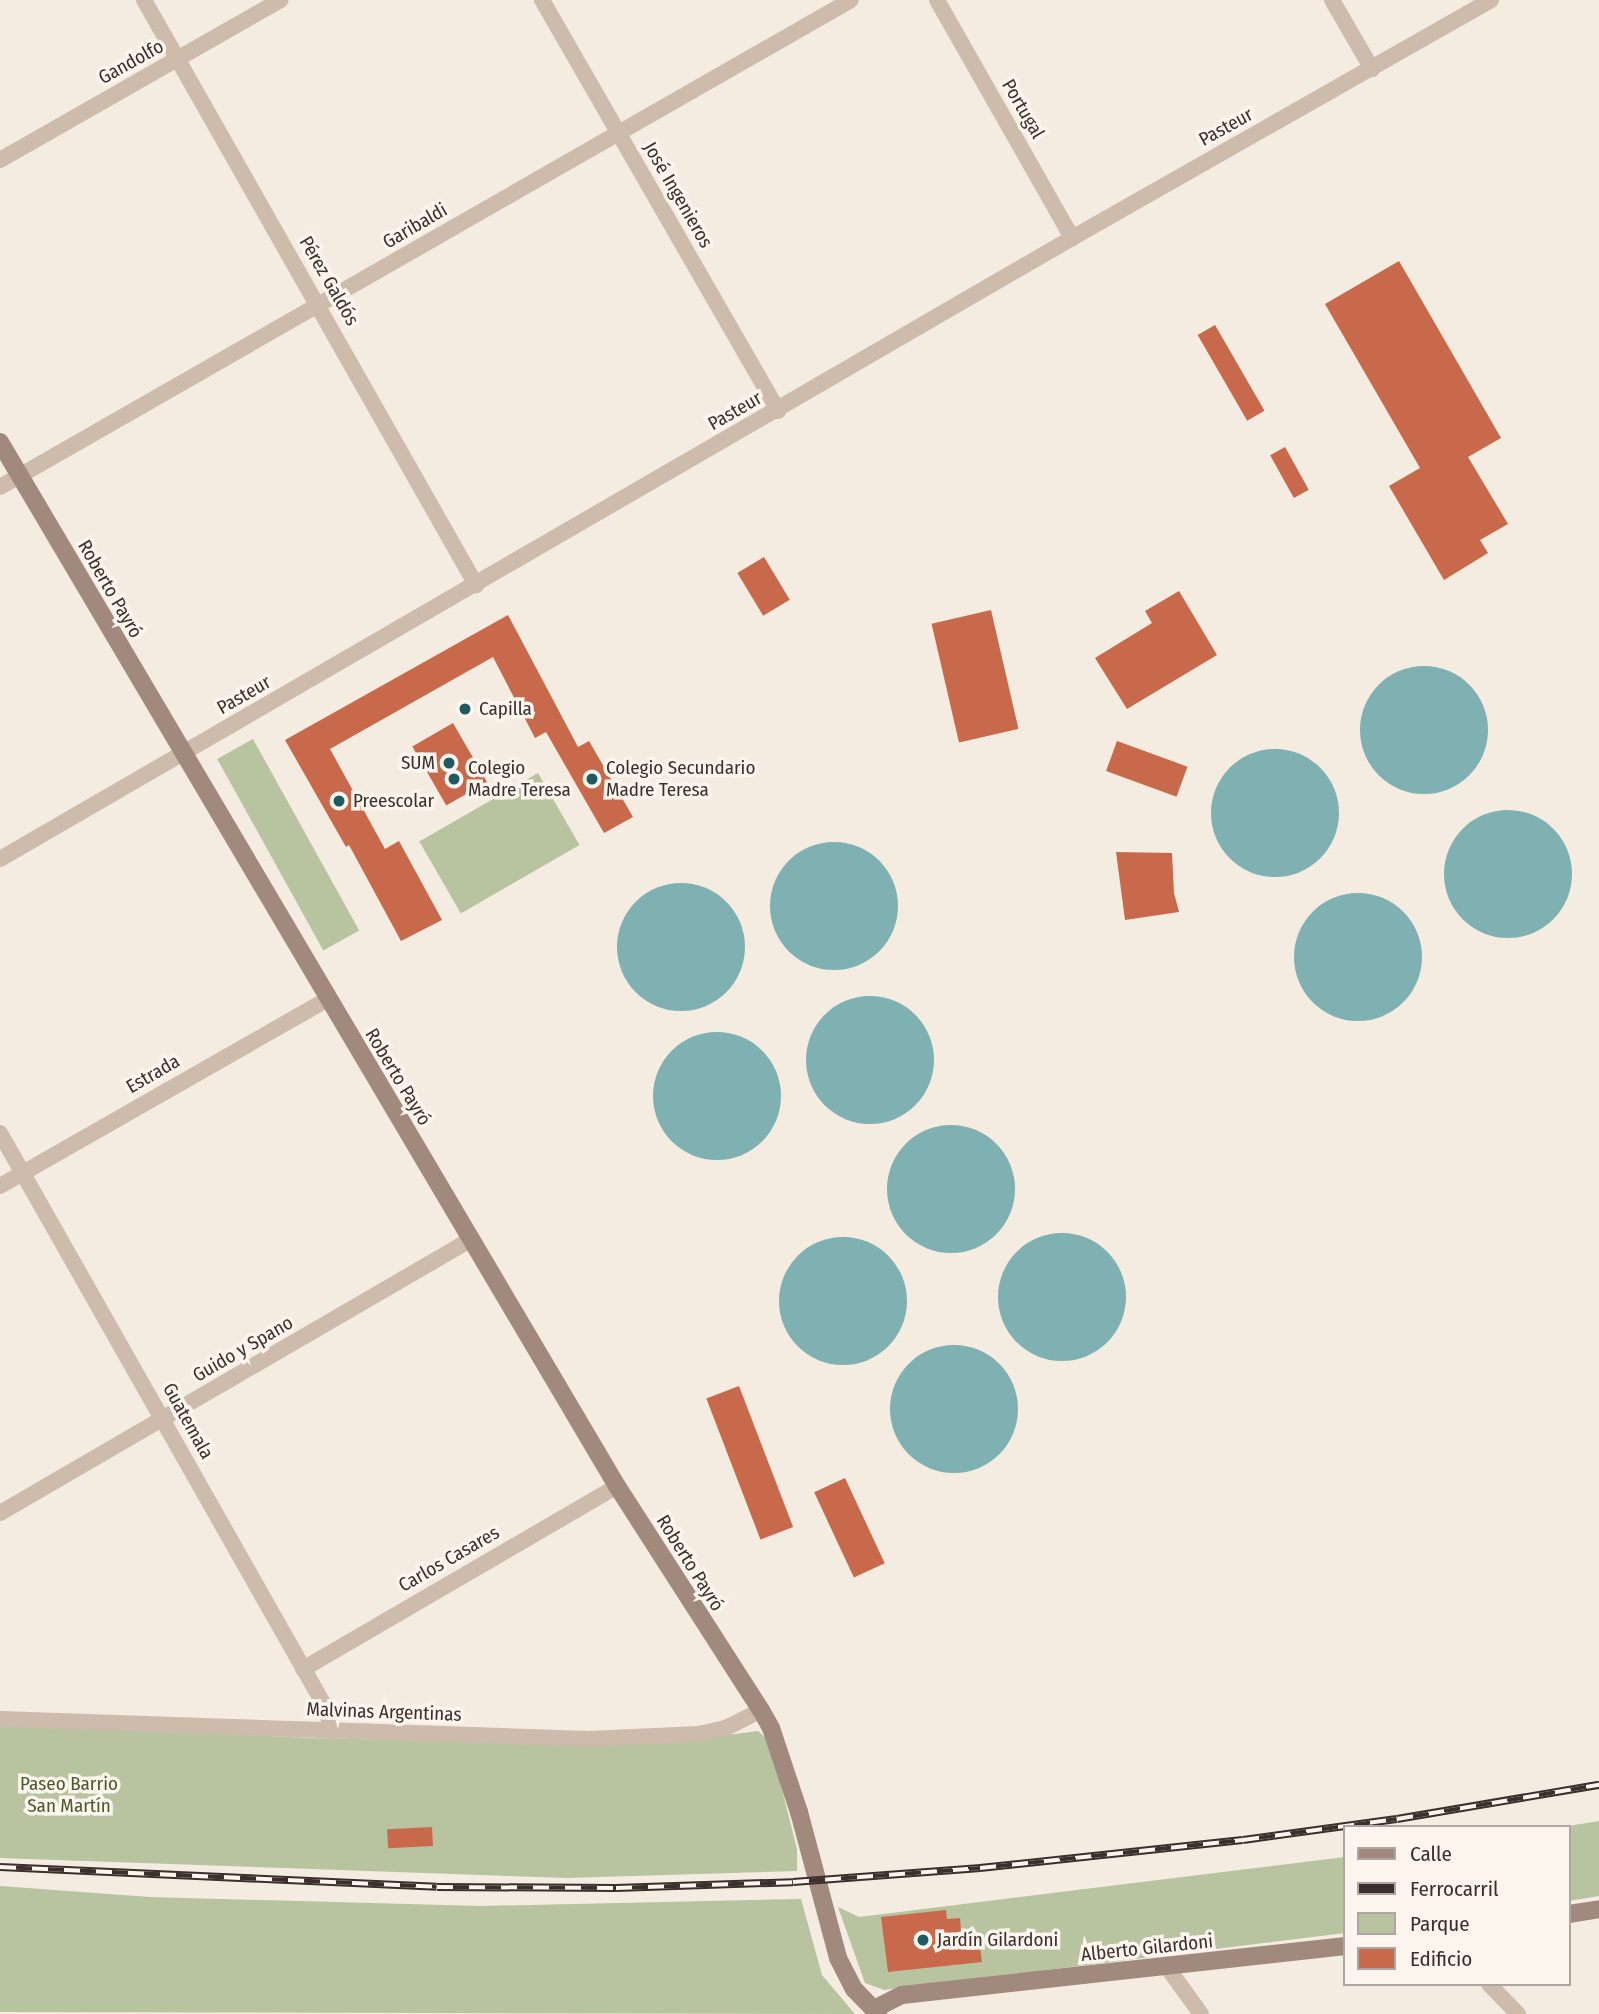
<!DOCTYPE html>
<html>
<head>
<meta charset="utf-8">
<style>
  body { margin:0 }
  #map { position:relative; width:1599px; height:2014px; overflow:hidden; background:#f4ebe1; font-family:"Fira Sans Condensed",sans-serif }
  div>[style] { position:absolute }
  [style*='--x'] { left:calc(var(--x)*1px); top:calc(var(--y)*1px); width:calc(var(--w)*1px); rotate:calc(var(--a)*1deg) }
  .green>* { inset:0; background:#b8c4a0; transform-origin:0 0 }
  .water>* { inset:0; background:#7fb0b2 }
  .round { border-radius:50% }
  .building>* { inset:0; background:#c8694b; transform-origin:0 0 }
  .street>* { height:16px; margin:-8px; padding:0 8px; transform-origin:8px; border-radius:8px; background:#cdbbac }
  .secondary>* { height:18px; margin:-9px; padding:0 9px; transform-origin:9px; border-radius:9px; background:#a18a7d }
  .rail>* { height:8px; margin-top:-4px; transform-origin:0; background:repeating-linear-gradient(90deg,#fbf5ee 0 16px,#3b302b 0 32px); box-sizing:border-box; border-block:2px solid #3b302b }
  .dots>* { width:19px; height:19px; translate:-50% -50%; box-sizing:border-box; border:4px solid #fbf5ee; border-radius:50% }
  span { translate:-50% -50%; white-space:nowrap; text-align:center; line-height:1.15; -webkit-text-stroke:7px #fbf5ee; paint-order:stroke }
  .street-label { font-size:19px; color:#3b302b }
  .poi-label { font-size:19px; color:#3b302b }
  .left { translate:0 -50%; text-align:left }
  .right { translate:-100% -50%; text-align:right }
  .park-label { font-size:19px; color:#4a5a2e }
  .legend { position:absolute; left:1343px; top:1825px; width:228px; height:161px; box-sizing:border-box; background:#fbf5ee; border:2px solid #aea6a0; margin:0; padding:9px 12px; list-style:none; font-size:21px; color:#3b302b }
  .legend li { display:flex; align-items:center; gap:14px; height:35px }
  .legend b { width:35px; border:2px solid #aea6a0 }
</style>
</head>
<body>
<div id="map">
  <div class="green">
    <i style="left:253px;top:739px;width:219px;height:41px;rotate:61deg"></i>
    <i style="left:538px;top:773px;width:83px;height:137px;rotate:60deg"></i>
    <i style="clip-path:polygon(0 1723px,310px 1738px,585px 1744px,697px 1739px,758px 1731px,770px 1742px,797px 1849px,797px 1871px,567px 1878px,0 1858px)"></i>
    <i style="clip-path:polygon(1599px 1821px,1599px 1896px,1569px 1901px,1569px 1827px,1562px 1827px)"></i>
    <i style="clip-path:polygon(1345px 1857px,1345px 1933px,884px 1990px,865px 1983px,838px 1907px,859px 1917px)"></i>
    <i style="clip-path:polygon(0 1886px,150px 1897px,481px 1906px,801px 1899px,822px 1975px,855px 2014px,0 2012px)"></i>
  </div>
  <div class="water">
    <i class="round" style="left:1360px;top:666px;width:128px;height:128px"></i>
    <i class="round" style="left:1211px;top:749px;width:128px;height:128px"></i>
    <i class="round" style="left:1444px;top:810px;width:128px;height:128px"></i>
    <i class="round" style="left:770px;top:842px;width:128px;height:128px"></i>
    <i class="round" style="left:617px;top:883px;width:128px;height:128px"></i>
    <i class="round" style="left:1294px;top:893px;width:128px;height:128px"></i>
    <i class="round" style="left:806px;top:996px;width:128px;height:128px"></i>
    <i class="round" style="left:653px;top:1032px;width:128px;height:128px"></i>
    <i class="round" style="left:887px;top:1125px;width:128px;height:128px"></i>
    <i class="round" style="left:998px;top:1233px;width:128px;height:128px"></i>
    <i class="round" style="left:779px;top:1237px;width:128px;height:128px"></i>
    <i class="round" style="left:890px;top:1345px;width:128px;height:128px"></i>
  </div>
  <div class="building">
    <i style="clip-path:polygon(1399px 261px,1501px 438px,1468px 457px,1508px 524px,1480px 540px,1488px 553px,1444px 580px,1389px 486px,1420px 468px,1325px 304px)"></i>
    <i style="left:1215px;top:325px;width:99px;height:20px;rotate:60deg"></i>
    <i style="left:1285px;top:447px;width:49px;height:17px;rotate:61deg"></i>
    <i style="left:764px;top:557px;width:50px;height:31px;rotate:59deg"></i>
    <i style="clip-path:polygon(1179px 591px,1217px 655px,1127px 709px,1095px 658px,1152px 623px,1145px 611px)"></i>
    <i style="left:991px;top:610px;width:122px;height:61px;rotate:77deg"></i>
    <i style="clip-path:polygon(508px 615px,578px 747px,589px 741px,633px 817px,604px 833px,546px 732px,535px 738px,493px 657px,330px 749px,385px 849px,399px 841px,442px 920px,401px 941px,349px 845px,346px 847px,285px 740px)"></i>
    <i style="left:453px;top:723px;width:68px;height:47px;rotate:60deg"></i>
    <i style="left:1117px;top:741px;width:75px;height:32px;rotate:20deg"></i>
    <i style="clip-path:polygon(1116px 852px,1172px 853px,1174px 893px,1179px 912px,1125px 920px)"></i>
    <i style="left:739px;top:1386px;width:151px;height:35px;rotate:69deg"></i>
    <i style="left:845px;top:1478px;width:94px;height:34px;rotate:65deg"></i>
    <i style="left:432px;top:1827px;width:19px;height:45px;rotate:87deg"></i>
    <i style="clip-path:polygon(946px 1910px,947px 1919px,960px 1918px,962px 1941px,979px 1939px,982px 1962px,888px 1972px,881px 1917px)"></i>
  </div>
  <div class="street">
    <i style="--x:144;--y:0;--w:673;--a:60.42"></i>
    <i style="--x:542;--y:0;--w:474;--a:60.1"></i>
    <i style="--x:937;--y:0;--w:274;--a:60.4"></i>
    <i style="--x:1332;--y:0;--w:80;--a:59.9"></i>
    <i style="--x:0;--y:160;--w:323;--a:-29.7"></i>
    <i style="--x:0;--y:487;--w:980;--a:-29.78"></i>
    <i style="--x:0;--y:859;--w:1239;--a:-30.08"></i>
    <i style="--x:1072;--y:238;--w:482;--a:-29.6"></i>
    <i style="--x:0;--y:1133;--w:655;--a:60.46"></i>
    <i style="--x:323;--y:1703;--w:31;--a:71"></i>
    <i style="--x:0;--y:1186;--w:378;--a:-29.7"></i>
    <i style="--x:0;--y:1513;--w:544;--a:-30.15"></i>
    <i style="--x:303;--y:1669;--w:363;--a:-30.2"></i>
    <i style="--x:0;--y:1719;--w:588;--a:1.95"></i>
    <i style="--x:588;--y:1739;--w:111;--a:-2.6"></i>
    <i style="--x:699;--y:1734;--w:28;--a:-13"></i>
    <i style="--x:726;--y:1728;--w:39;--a:-27"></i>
    <i style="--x:1167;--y:1967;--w:58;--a:54.1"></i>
    <i style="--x:1489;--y:1984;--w:42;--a:46"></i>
  </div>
  <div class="secondary">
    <i style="--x:0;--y:442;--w:1213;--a:59.42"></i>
    <i style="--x:617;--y:1486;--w:266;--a:57.3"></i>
    <i style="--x:761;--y:1710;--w:21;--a:61"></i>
    <i style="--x:771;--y:1728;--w:89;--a:71.6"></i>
    <i style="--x:799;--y:1812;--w:151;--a:75"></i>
    <i style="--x:838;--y:1958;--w:35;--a:63"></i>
    <i style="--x:854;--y:1989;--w:35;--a:46"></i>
    <i style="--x:1569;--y:1914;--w:30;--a:-9"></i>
    <i style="--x:874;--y:2009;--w:31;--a:-27"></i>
    <i style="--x:902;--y:1995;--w:446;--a:-6.3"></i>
  </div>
  <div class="rail">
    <i style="--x:0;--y:1867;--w:437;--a:2.6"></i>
    <i style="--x:437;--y:1887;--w:179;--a:0.3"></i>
    <i style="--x:616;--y:1888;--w:177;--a:-1.9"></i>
    <i style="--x:793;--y:1882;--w:188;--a:-4.3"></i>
    <i style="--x:980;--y:1868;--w:264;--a:-6.1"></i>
    <i style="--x:1243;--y:1840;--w:155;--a:-7.8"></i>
    <i style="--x:1397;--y:1819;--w:205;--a:-9.6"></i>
  </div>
  <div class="dots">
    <i style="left:465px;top:709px;background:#1f5a5e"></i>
    <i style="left:449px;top:763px;background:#1f5a5e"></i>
    <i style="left:454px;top:779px;background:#1f5a5e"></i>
    <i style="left:592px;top:779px;background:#1f5a5e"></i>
    <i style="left:339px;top:801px;background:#1f5a5e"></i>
    <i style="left:923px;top:1940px;background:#1f5a5e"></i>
  </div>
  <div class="street-label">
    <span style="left:131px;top:62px;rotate:-29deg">Gandolfo</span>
    <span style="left:1023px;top:109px;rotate:60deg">Portugal</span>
    <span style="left:1226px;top:127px;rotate:-29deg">Pasteur</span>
    <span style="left:678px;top:195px;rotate:60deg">José Ingenieros</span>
    <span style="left:415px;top:226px;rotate:-30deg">Garibaldi</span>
    <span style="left:329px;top:281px;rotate:60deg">Pérez Galdós</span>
    <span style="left:735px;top:411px;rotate:-30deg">Pasteur</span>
    <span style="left:110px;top:589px;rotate:60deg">Roberto Payró</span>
    <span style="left:244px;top:695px;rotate:-30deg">Pasteur</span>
    <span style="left:153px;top:1074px;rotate:-30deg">Estrada</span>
    <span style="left:398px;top:1077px;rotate:59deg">Roberto Payró</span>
    <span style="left:243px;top:1349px;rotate:-30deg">Guido y Spano</span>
    <span style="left:188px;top:1421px;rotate:61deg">Guatemala</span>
    <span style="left:449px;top:1559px;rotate:-30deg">Carlos Casares</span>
    <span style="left:690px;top:1563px;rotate:58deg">Roberto Payró</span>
    <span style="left:384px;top:1712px;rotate:2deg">Malvinas Argentinas</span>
    <span style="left:1147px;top:1948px;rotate:-6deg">Alberto Gilardoni</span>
  </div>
  <div class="poi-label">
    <span class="left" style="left:479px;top:709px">Capilla</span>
    <span class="right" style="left:435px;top:763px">SUM</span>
    <span class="left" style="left:468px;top:779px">Colegio<br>Madre Teresa</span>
    <span class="left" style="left:606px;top:779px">Colegio Secundario<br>Madre Teresa</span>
    <span class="left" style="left:353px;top:801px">Preescolar</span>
    <span class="left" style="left:937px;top:1940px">Jardín Gilardoni</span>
  </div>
  <div class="park-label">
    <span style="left:69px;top:1795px">Paseo Barrio<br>San Martín</span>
  </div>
  <ul class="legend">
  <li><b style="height:9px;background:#a18a7d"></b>Calle</li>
  <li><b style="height:9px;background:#3b302b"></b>Ferrocarril</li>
  <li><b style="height:19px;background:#b8c4a0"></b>Parque</li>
  <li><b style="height:19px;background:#c8694b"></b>Edificio</li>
  </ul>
</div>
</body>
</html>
